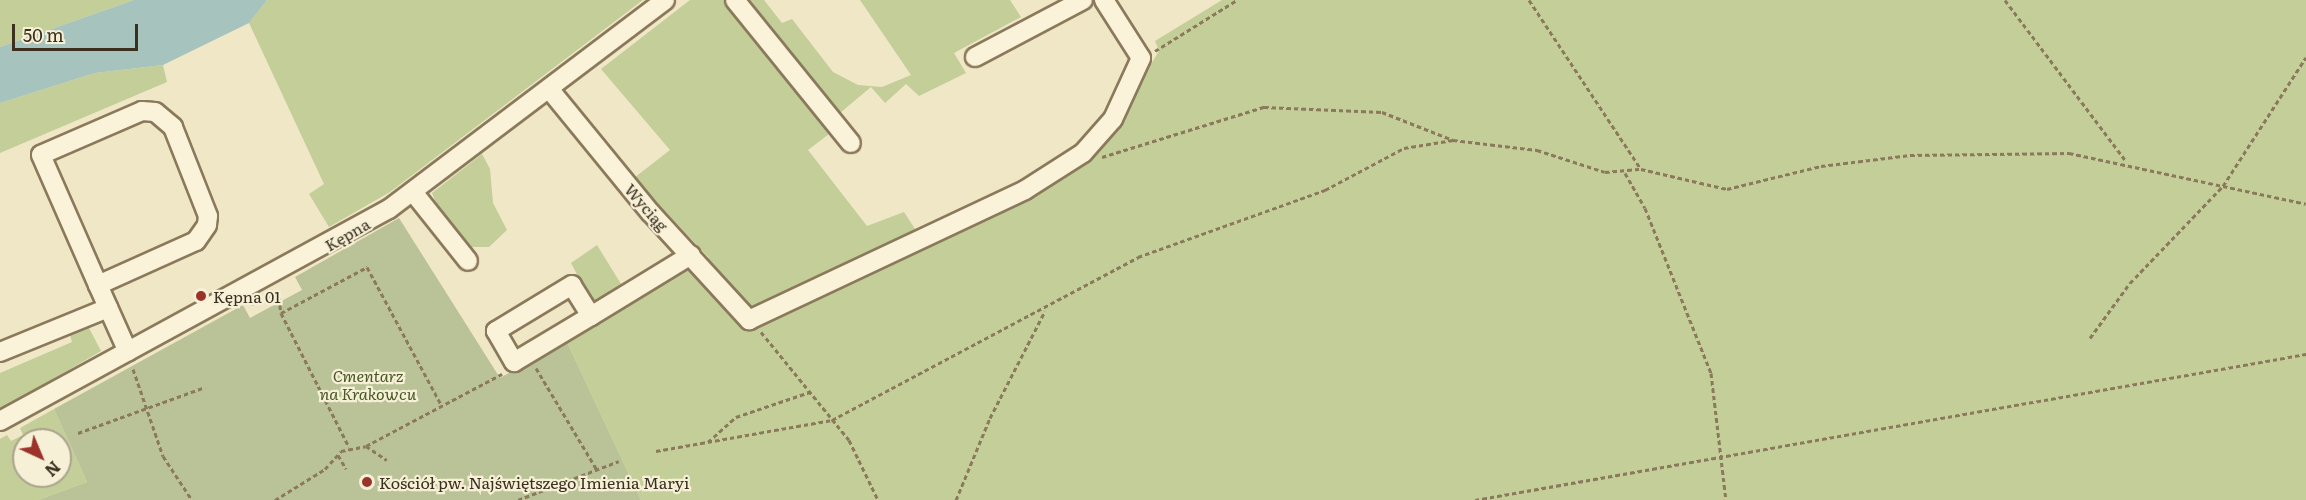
<!DOCTYPE html>
<html>
<head>
<meta charset="utf-8">
<style>
  body { margin:0 }
  #map { position:relative; width:2306px; height:500px; overflow:hidden; background:#efe7c6; font-family:Literata,serif }
  div>[style] { position:absolute }
  [style*='--x'] { left:calc(var(--x)*1px); top:calc(var(--y)*1px); width:calc(var(--w)*1px); rotate:calc(var(--a)*1deg) }
  .green>* { inset:0; background:#c3ce99 }
  .cemetery>* { inset:0; background:#bac398 }
  .water>* { inset:0; background:#a7c3bd }
  .path>* { height:3px; margin-top:-1.5px; transform-origin:0; background:repeating-linear-gradient(90deg,#8b795b 0 4.5px,transparent 0 7.5px) }
  .roads { filter:drop-shadow(2px 0 #8b795b) drop-shadow(-2px 0 #8b795b) drop-shadow(0 2px #8b795b) drop-shadow(0 -2px #8b795b) }
  .minor>* { height:18px; margin:-9px; padding:0 9px; transform-origin:9px; border-radius:9px; background:#faf3da }
  .dots>* { width:16px; height:16px; translate:-50% -50%; box-sizing:border-box; border:3px solid #f6f0d6; border-radius:50% }
  span { translate:-50% -50%; white-space:nowrap; text-align:center; line-height:1.15; -webkit-text-stroke:4.5px #f6f0d6; paint-order:stroke }
  .street-label { font-size:16px; color:#3b2f1f }
  .poi-label { font-size:16px; color:#3b2f1f }
  .left { translate:0 -50%; text-align:left }
  .park-label { font-size:16px; color:#475825; font-style:italic }
  .north { position:absolute; left:12px; top:428px; width:60px; height:60px; box-sizing:border-box; background:#f6f0d6; border:2px solid #aba38d; border-radius:50%; rotate:136deg; font-size:16px; font-weight:700; line-height:24px; text-align:center; color:#3b2f1f }
  .north::after { content:''; display:block; margin:auto; width:21px; height:27px; background:#9c332a; clip-path:polygon(50% 0,100% 100%,50% 72%,0 100%) }
  .scale { position:absolute; left:12px; top:24px; width:126px; height:27px; box-sizing:border-box; border:3px solid #3b2f1f; border-top:0; padding-left:8px; font-size:18px; line-height:21px; white-space:nowrap; color:#3b2f1f; -webkit-text-stroke:4px #f6f0d6; paint-order:stroke }
</style>
</head>
<body>
<div id="map">
  <div class="green">
    <i style="clip-path:polygon(0 0,134px 0,0 47px)"></i>
    <i style="clip-path:polygon(267px 0,643px 0,390px 192px,329px 227px,309px 194px,324px 184px,249px 23px)"></i>
    <i style="clip-path:polygon(690px 0,764px 0,782px 23px,792px 19px,833px 72px,858px 85px,882px 87px,911px 75px,860px 0,1010px 0,1021px 17px,954px 53px,966px 73px,919px 96px,906px 84px,885px 103px,871px 87px,828px 123px,833px 131px,808px 150px,867px 226px,904px 212px,917px 232px,988px 198px,999px 214px,1096px 155px,1159px 51px,1155px 41px,1222px 0,2306px 0,2306px 500px,641px 500px,566px 340px,709px 258px,634px 178px,670px 150px,601px 69px)"></i>
    <i style="clip-path:polygon(163px 65px,167px 82px,0 153px,0 103px,95px 73px)"></i>
    <i style="clip-path:polygon(482px 154px,490px 169px,493px 203px,507px 230px,489px 247px,468px 247px,442px 217px,432px 193px)"></i>
    <i style="clip-path:polygon(597px 245px,621px 284px,592px 303px,571px 263px)"></i>
    <i style="clip-path:polygon(88px 326px,101px 351px,0 410px,0 373px,72px 342px,70px 335px)"></i>
    <i style="clip-path:polygon(evenodd,54px 409px,87px 482px,38px 500px,0 500px,0 439px,7px 435px,11px 441px,23px 435px,20px 428px,54px 409px,24px 440px,60px 440px,60px 476px,24px 476px,24px 440px)"></i>
  </div>
  <div class="cemetery">
    <i style="clip-path:polygon(399px 218px,500px 378px,566px 340px,641px 500px,38px 500px,87px 482px,54px 409px,243px 305px,250px 318px,302px 290px,295px 277px)"></i>
  </div>
  <div class="water">
    <i style="clip-path:polygon(134px 0,267px 0,249px 23px,163px 65px,95px 73px,0 103px,0 47px)"></i>
  </div>
  <div class="path">
    <i style="--x:1529;--y:0;--w:203;--a:56.5"></i>
    <i style="--x:2005;--y:0;--w:201;--a:53.1"></i>
    <i style="--x:1155;--y:51;--w:97;--a:-31.9"></i>
    <i style="--x:1102;--y:157;--w:170;--a:-17.2"></i>
    <i style="--x:1264;--y:107;--w:118;--a:2.4"></i>
    <i style="--x:1382;--y:112;--w:76;--a:21.5"></i>
    <i style="--x:1625;--y:173;--w:40;--a:60.3"></i>
    <i style="--x:1645;--y:208;--w:178;--a:68.2"></i>
    <i style="--x:1711;--y:373;--w:128;--a:83.3"></i>
    <i style="--x:278;--y:290;--w:23;--a:83"></i>
    <i style="--x:281;--y:313;--w:150;--a:63.1"></i>
    <i style="--x:252;--y:304;--w:27;--a:-24"></i>
    <i style="--x:281;--y:313;--w:98;--a:-28.1"></i>
    <i style="--x:367;--y:267;--w:158;--a:61.7"></i>
    <i style="--x:761;--y:332;--w:139;--a:50.8"></i>
    <i style="--x:849;--y:440;--w:67;--a:64.2"></i>
    <i style="--x:2090;--y:338;--w:68;--a:-54"></i>
    <i style="--x:2130;--y:283;--w:134;--a:-46.2"></i>
    <i style="--x:2223;--y:186;--w:153;--a:-57.2"></i>
    <i style="--x:536;--y:368;--w:119;--a:59.1"></i>
    <i style="--x:133;--y:369;--w:92;--a:71"></i>
    <i style="--x:163;--y:456;--w:53;--a:56.6"></i>
    <i style="--x:78;--y:433;--w:135;--a:-19.9"></i>
    <i style="--x:708;--y:442;--w:38;--a:-42"></i>
    <i style="--x:736;--y:417;--w:78;--a:-18.7"></i>
    <i style="--x:366;--y:446;--w:25;--a:34"></i>
    <i style="--x:656;--y:451;--w:179;--a:-10"></i>
    <i style="--x:832;--y:420;--w:347;--a:-28"></i>
    <i style="--x:1138;--y:257;--w:199;--a:-19.7"></i>
    <i style="--x:1325;--y:190;--w:89;--a:-28"></i>
    <i style="--x:1404;--y:148;--w:50;--a:-9.3"></i>
    <i style="--x:1453;--y:140;--w:85;--a:6.8"></i>
    <i style="--x:1537;--y:150;--w:71;--a:17.9"></i>
    <i style="--x:1605;--y:172;--w:36;--a:-5"></i>
    <i style="--x:1641;--y:169;--w:88;--a:13.1"></i>
    <i style="--x:1727;--y:189;--w:97;--a:-13.7"></i>
    <i style="--x:1821;--y:166;--w:90;--a:-7"></i>
    <i style="--x:1910;--y:155;--w:159;--a:-0.7"></i>
    <i style="--x:2069;--y:153;--w:242;--a:12.1"></i>
    <i style="--x:338;--y:455;--w:16;--a:60"></i>
    <i style="--x:275;--y:500;--w:59;--a:-31.8"></i>
    <i style="--x:325;--y:469;--w:24;--a:-48"></i>
    <i style="--x:341;--y:451;--w:25;--a:-11"></i>
    <i style="--x:366;--y:446;--w:154;--a:-27.9"></i>
    <i style="--x:518;--y:500;--w:108;--a:-21.1"></i>
    <i style="--x:956;--y:500;--w:89;--a:-67.5"></i>
    <i style="--x:990;--y:418;--w:120;--a:-62.8"></i>
    <i style="--x:1475;--y:500;--w:844;--a:-9.96"></i>
  </div>
  <div class="roads">
    <div class="minor">
      <i style="--x:735;--y:0;--w:184;--a:51"></i>
      <i style="--x:975;--y:57;--w:122;--a:-27.8"></i>
      <i style="--x:550;--y:90;--w:158;--a:50.7"></i>
      <i style="--x:650;--y:212;--w:147;--a:47.5"></i>
      <i style="--x:749;--y:320;--w:305;--a:-25.2"></i>
      <i style="--x:1025;--y:190;--w:69;--a:-32.5"></i>
      <i style="--x:1083;--y:153;--w:45;--a:-48.6"></i>
      <i style="--x:1113;--y:119;--w:67;--a:-65.3"></i>
      <i style="--x:1141;--y:58;--w:69;--a:-122.5"></i>
      <i style="--x:413;--y:192;--w:88;--a:51.4"></i>
      <i style="--x:98;--y:285;--w:107;--a:-24.2"></i>
      <i style="--x:196;--y:241;--w:19;--a:-55"></i>
      <i style="--x:207;--y:225;--w:9;--a:-84"></i>
      <i style="--x:208;--y:216;--w:96;--a:-111.5"></i>
      <i style="--x:173;--y:127;--w:23;--a:-140"></i>
      <i style="--x:155;--y:112;--w:13;--a:-176"></i>
      <i style="--x:142;--y:111;--w:110;--a:156.5"></i>
      <i style="--x:41;--y:155;--w:142;--a:66.3"></i>
      <i style="--x:98;--y:285;--w:73;--a:65.9"></i>
      <i style="--x:591;--y:316;--w:36;--a:-122"></i>
      <i style="--x:572;--y:285;--w:89;--a:148.8"></i>
      <i style="--x:496;--y:331;--w:36;--a:60"></i>
      <i style="--x:514;--y:362;--w:90;--a:-30.9"></i>
      <i style="--x:591;--y:316;--w:117;--a:-31.4"></i>
      <i style="--x:0;--y:352;--w:117;--a:-22.2"></i>
      <i style="--x:0;--y:421;--w:443;--a:-28.6"></i>
      <i style="--x:389;--y:209;--w:346;--a:-37.1"></i>
    </div>
  </div>
  <div class="dots">
    <i style="left:201px;top:296px;background:#9c332a"></i>
    <i style="left:367px;top:482px;background:#9c332a"></i>
  </div>
  <div class="street-label">
    <span style="left:647px;top:207px;rotate:49deg">Wyciąg</span>
    <span style="left:347px;top:234px;rotate:-30deg">Kępna</span>
  </div>
  <div class="poi-label">
    <span class="left" style="left:213px;top:296px">Kępna 01</span>
    <span class="left" style="left:379px;top:482px">Kościół pw. Najświętszego Imienia Maryi</span>
  </div>
  <div class="park-label">
    <span style="left:368px;top:384px">Cmentarz<br>na Krakowcu</span>
  </div>
  <div class="north">N</div>
  <div class="scale">50 m</div>
</div>
</body>
</html>
